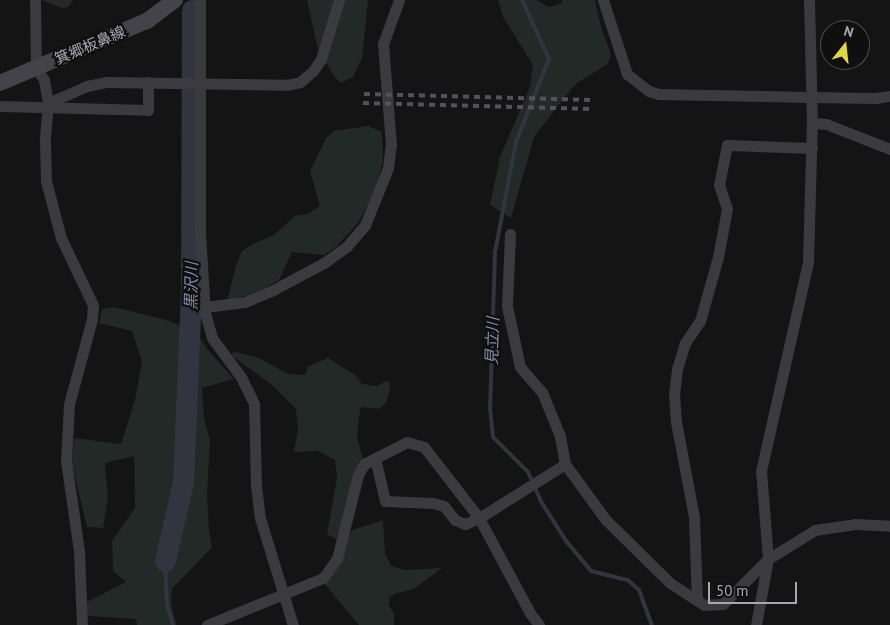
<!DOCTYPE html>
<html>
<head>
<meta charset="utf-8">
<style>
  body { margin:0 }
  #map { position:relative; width:890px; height:625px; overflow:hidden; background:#141415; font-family:"PT Sans","Noto Sans JP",sans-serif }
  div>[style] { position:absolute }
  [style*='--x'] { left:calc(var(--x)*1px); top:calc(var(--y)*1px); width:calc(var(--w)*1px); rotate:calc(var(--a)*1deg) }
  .green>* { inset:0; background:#222926 }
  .stream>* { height:4px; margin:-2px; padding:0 2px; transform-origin:2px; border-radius:2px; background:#323540 }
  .river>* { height:21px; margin:-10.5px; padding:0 10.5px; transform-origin:10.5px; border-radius:10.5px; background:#323540 }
  .street>* { height:11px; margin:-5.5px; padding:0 5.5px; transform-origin:5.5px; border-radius:5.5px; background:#3b3a3e }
  .secondary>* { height:16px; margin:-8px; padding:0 8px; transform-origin:8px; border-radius:8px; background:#444349 }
  .rail>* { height:4px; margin-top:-2px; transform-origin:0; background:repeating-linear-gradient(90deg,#525258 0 6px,transparent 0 11px) }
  span { translate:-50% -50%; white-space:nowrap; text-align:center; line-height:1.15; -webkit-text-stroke:4.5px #0f0f10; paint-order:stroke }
  .street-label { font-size:15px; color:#a7a7b4 }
  .water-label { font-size:16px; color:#828bab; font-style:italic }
  .north { position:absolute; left:820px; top:20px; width:50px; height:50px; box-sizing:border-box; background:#0f0f10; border:1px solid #4c4c52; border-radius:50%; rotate:16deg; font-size:14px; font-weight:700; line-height:20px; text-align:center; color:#a7a7b4 }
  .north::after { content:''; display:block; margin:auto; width:18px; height:22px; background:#dcd845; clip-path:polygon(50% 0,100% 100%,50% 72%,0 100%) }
  .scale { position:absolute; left:708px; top:582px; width:89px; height:22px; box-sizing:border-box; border:2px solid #a7a7b4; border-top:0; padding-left:6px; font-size:15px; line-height:18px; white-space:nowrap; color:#a7a7b4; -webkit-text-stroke:4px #0f0f10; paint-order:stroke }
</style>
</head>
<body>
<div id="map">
  <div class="green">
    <i style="clip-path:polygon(42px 0,73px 0,69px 7px,61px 8px)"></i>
    <i style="clip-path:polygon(307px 0,368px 0,362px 58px,353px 77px,341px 83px,333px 75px,317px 45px)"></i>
    <i style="clip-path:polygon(498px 0,536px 0,549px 7px,562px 3px,562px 0,595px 0,601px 27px,611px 54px,608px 64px,577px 83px,568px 93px,534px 137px,511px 218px,490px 205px,500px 157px,530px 87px,533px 65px,503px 17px)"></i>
    <i style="clip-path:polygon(368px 126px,382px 132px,383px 160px,376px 190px,358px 223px,336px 247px,324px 255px,292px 252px,279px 280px,259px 291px,227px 302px,236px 265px,242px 251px,253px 244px,274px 235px,295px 216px,308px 214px,320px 206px,310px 171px,326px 138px,334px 131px)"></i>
    <i style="clip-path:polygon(114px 307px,166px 320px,196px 332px,207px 349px,234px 379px,202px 388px,204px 417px,210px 441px,207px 495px,209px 532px,212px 547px,172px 589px,171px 604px,176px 625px,137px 625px,136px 619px,88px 616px,86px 611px,87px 602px,126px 582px,113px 571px,112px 541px,135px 508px,134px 456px,105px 463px,108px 498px,103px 528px,87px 527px,72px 464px,74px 438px,121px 444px,135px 400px,142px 361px,132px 331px,99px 323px,102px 309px)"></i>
    <i style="clip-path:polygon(236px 352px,259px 358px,286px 373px,298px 375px,306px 374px,307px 367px,328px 358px,355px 375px,362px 384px,377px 386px,386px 381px,389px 382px,390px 389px,386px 403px,379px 409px,363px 407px,360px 409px,357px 436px,363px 460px,338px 540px,327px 534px,337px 477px,335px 460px,318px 451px,294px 452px,298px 429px,296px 409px,271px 384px,232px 356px,232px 353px)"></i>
    <i style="clip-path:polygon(383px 520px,385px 553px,391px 566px,406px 570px,442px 568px,414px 589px,394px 594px,389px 598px,389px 605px,394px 614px,394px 625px,359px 625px,324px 583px,352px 530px)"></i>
  </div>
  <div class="stream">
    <i style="--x:522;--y:0;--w:65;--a:65.4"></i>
    <i style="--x:549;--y:59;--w:89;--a:111.7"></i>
    <i style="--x:516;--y:142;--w:112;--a:100.8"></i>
    <i style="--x:495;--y:252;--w:156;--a:91.8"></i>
    <i style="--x:490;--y:408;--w:29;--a:84"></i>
    <i style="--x:493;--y:437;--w:49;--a:45"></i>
    <i style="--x:528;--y:472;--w:34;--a:66"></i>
    <i style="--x:542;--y:503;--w:45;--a:57.7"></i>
    <i style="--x:566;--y:541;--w:39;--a:50"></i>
    <i style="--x:591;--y:571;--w:38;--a:14"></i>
    <i style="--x:628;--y:580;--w:15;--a:42"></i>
    <i style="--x:639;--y:590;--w:37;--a:70"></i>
    <i style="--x:165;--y:561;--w:44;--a:87.4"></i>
    <i style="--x:167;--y:605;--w:21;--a:73"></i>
  </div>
  <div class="river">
    <i style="--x:165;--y:561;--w:81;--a:-77.2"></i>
    <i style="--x:183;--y:482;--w:188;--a:-87.6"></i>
    <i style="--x:191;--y:294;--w:284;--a:-89.8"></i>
  </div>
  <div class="street">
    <i style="--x:35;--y:0;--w:68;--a:89.2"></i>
    <i style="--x:36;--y:68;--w:14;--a:56"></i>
    <i style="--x:44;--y:80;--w:23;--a:80"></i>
    <i style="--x:48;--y:103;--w:37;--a:95"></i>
    <i style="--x:45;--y:140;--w:41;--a:88.6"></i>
    <i style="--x:46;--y:181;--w:59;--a:75.3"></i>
    <i style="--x:61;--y:238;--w:74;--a:64.5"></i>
    <i style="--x:93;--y:305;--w:14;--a:94"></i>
    <i style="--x:92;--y:319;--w:88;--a:105.1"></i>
    <i style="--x:69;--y:404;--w:57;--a:93"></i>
    <i style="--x:66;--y:461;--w:91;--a:81.8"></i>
    <i style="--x:79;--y:551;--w:74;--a:87.7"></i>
    <i style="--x:200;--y:0;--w:233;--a:90"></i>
    <i style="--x:200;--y:233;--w:80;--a:86.4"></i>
    <i style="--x:205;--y:313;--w:26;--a:74"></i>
    <i style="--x:212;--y:338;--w:49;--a:53.4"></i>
    <i style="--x:241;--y:377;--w:30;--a:64"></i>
    <i style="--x:254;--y:404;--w:82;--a:88.6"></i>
    <i style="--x:256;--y:486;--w:32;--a:83"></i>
    <i style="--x:260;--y:518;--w:112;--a:72.9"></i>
    <i style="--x:603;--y:0;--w:78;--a:72"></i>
    <i style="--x:627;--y:74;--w:28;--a:38"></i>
    <i style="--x:649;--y:91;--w:9;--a:18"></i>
    <i style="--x:658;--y:94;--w:152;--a:1.1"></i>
    <i style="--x:810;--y:97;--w:65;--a:0.9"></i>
    <i style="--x:875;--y:98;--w:15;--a:-8"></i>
    <i style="--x:48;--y:103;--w:43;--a:-23.6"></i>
    <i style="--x:87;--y:86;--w:19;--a:-12"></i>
    <i style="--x:106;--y:82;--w:181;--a:0.9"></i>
    <i style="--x:287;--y:85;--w:13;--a:-13"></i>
    <i style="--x:300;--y:82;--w:17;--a:-40"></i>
    <i style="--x:313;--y:71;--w:14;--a:-56"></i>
    <i style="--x:321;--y:59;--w:62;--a:-73"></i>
    <i style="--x:0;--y:106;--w:148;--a:1.5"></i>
    <i style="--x:148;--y:110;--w:28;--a:-90"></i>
    <i style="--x:812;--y:123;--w:14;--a:4"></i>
    <i style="--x:826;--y:124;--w:69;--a:21.3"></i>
    <i style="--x:510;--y:234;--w:72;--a:92.4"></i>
    <i style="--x:507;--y:306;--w:62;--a:78"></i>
    <i style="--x:520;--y:367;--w:33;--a:49"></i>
    <i style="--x:542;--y:392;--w:48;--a:67.8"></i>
    <i style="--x:560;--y:436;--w:28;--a:80"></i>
    <i style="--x:565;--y:464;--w:69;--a:53.8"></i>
    <i style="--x:606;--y:520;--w:90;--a:44.5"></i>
    <i style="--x:670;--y:583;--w:40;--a:32.9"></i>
    <i style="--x:704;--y:605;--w:19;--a:-3"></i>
    <i style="--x:723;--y:604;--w:64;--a:-45"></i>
    <i style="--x:768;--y:559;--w:55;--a:-31.7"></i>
    <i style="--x:815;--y:530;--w:40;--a:-8.5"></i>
    <i style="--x:855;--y:524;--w:35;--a:3"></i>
    <i style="--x:205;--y:307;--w:40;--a:-7.1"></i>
    <i style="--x:245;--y:302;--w:33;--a:-23"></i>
    <i style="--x:275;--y:289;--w:55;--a:-28"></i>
    <i style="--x:324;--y:263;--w:29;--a:-36"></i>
    <i style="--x:347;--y:246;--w:28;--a:-49"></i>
    <i style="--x:365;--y:225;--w:61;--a:-68"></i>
    <i style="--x:388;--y:168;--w:23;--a:-83"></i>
    <i style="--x:391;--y:145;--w:101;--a:-94.5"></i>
    <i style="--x:383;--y:44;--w:47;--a:-70"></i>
    <i style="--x:375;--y:458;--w:44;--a:76.9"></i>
    <i style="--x:385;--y:501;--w:48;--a:2.4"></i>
    <i style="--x:433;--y:503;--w:11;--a:15"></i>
    <i style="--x:444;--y:506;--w:18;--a:52"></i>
    <i style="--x:455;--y:520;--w:11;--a:22"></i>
    <i style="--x:465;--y:524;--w:15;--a:-23"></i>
    <i style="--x:479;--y:518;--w:102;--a:-32.1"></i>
    <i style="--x:697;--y:600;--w:83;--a:-92.1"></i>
    <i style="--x:694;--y:517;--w:97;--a:-100.7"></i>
    <i style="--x:676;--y:422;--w:28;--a:-94"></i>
    <i style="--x:674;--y:394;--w:25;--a:-83"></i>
    <i style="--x:677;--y:369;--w:27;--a:-73"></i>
    <i style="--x:685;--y:343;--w:27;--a:-56"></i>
    <i style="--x:700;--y:321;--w:66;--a:-74.3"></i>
    <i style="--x:718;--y:257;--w:49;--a:-79.4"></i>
    <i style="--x:727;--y:209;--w:25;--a:-108"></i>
    <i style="--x:719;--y:185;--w:41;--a:-78.7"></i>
    <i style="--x:727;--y:145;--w:85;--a:2"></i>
    <i style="--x:207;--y:625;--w:125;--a:-22.1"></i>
    <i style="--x:323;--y:578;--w:24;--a:-54"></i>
    <i style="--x:337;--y:559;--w:87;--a:-76"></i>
    <i style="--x:358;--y:475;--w:13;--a:-61"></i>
    <i style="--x:364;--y:464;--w:48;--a:-27.1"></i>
    <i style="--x:407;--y:442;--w:18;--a:16"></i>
    <i style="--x:424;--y:447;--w:90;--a:52.2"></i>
    <i style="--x:479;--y:518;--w:108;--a:61.8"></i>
    <i style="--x:530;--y:613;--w:15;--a:53"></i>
    <i style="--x:756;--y:625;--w:67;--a:-79.7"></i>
    <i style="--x:768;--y:559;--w:88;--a:-94.5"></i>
    <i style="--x:761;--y:471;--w:214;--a:-77.3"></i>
    <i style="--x:808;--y:262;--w:139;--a:-88.4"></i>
    <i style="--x:812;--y:123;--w:123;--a:-91.4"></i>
  </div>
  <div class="secondary">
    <i style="--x:0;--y:83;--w:160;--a:-22.9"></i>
    <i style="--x:147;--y:21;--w:35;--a:-37"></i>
  </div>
  <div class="rail">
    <i style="--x:364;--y:94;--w:228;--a:1.5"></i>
    <i style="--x:363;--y:103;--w:229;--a:1.5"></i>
  </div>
  <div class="street-label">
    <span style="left:90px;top:45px;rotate:-23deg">箕郷板鼻線</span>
  </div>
  <div class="water-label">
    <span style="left:191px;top:286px;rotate:-89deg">黒沢川</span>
    <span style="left:492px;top:341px;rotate:-88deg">見立川</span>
  </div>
  <div class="north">N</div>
  <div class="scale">50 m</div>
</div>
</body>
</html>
